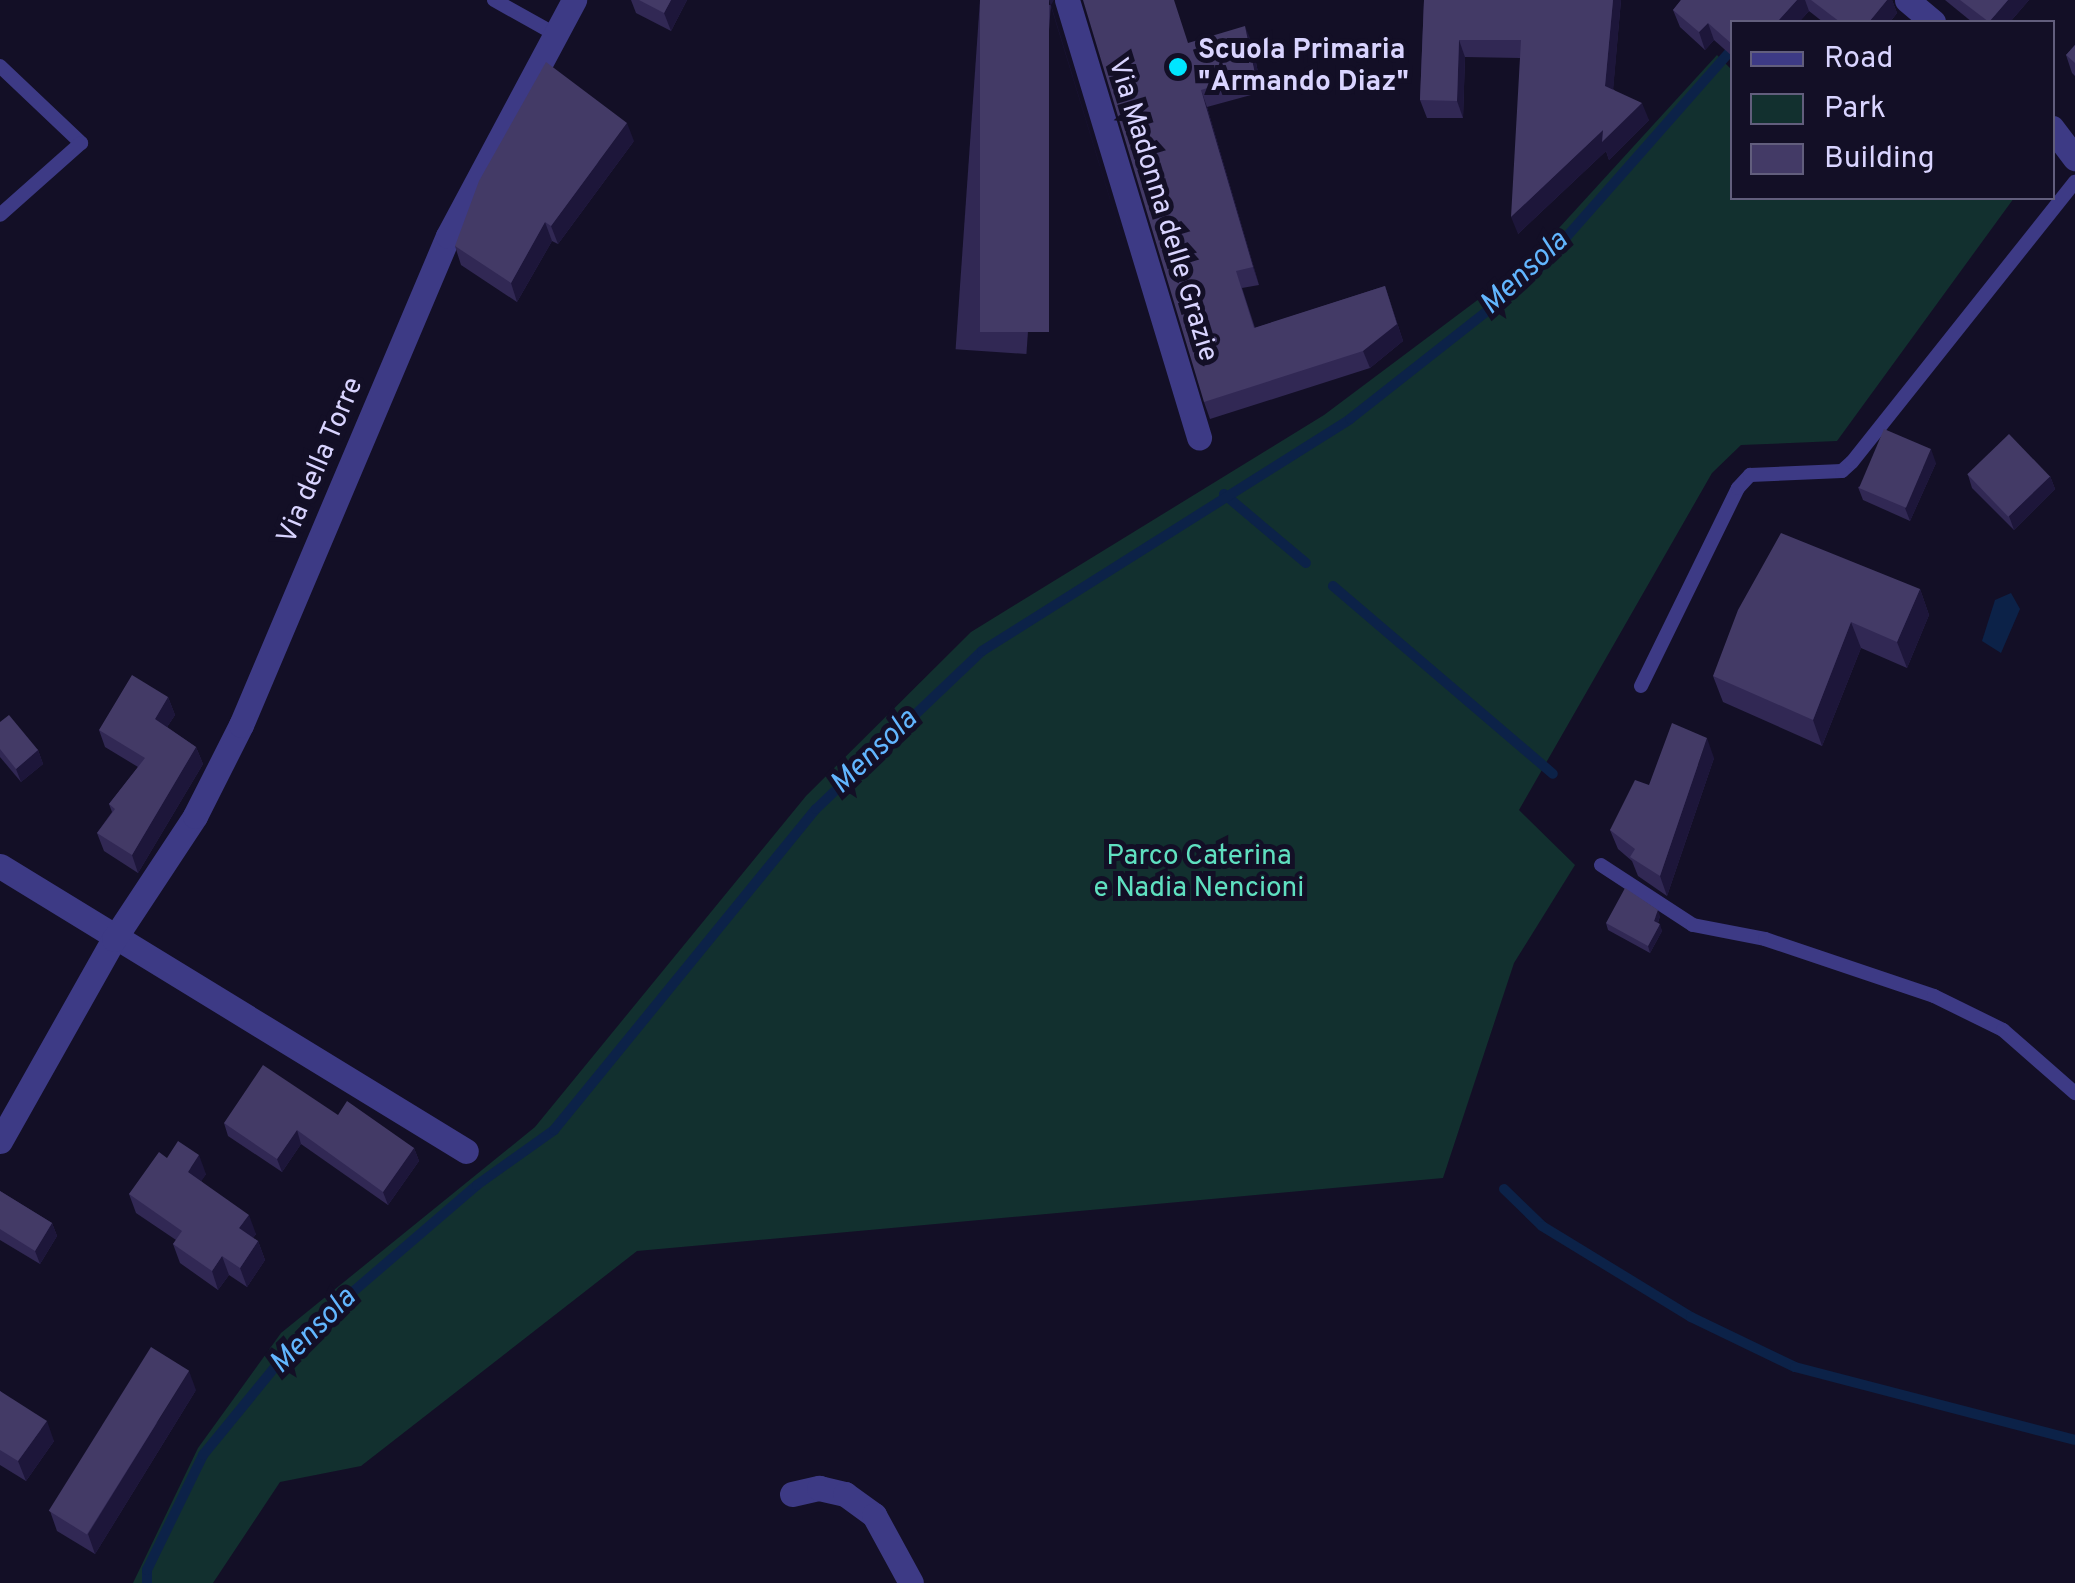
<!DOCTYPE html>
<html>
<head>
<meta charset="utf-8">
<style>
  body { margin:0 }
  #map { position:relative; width:2075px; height:1583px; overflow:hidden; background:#130f26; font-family:Overpass,sans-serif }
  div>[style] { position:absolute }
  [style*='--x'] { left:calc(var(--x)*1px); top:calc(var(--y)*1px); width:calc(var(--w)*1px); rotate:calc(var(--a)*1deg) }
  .green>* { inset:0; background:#12302f }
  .water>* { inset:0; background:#0c2248 }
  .stream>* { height:10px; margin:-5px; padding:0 5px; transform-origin:5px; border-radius:5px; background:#0c2248 }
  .service>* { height:14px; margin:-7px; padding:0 7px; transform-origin:7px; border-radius:7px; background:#3d3a85 }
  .minor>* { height:25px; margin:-12.5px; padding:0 12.5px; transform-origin:12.5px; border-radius:12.5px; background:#3d3a85 }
  .tertiary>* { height:25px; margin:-12.5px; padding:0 12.5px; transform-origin:12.5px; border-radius:12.5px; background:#3d3a85 }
  .wall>* { inset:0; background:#312854; transform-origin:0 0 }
  .shaded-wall>* { inset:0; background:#1d163a }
  .building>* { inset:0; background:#433a66; transform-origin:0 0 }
  .dots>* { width:28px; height:28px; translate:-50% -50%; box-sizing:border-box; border:5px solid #130f26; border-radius:50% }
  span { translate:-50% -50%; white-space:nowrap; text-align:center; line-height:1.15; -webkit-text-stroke:10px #130f26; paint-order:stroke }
  .poi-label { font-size:28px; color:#d9d4ff; font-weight:700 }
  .left { translate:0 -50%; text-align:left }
  .street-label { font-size:28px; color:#d9d4ff }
  .park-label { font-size:28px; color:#5fe0c0 }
  .water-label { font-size:30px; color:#62b6ff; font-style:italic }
  .legend { position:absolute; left:1730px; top:20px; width:325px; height:180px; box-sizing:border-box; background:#130f26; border:2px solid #625e7d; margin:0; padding:12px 18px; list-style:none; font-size:30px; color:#d9d4ff }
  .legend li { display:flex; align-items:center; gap:20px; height:50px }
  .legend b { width:50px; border:2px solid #625e7d }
</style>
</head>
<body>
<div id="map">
  <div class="green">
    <i style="clip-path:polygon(1717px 55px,1732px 70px,1732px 198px,2014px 198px,1837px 441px,1741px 445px,1712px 473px,1519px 810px,1575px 865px,1514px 963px,1443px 1178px,637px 1251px,361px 1466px,280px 1482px,213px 1583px,133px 1583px,198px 1448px,281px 1333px,535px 1127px,806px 796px,971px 632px,1324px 415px,1527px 263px)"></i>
  </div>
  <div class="water">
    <i style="clip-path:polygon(2011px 593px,2020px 609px,2001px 653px,1982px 641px,1995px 600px)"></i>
  </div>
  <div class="stream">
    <i style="--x:1224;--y:494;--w:107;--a:40.1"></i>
    <i style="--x:1333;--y:586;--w:289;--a:40.5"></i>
    <i style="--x:1504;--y:1189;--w:53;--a:44.2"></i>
    <i style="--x:1542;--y:1226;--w:175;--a:31.4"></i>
    <i style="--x:1691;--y:1317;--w:115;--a:25.7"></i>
    <i style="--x:1795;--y:1367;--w:289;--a:14.6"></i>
    <i style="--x:147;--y:1583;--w:13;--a:-90"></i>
    <i style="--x:147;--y:1570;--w:128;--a:-64"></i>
    <i style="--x:203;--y:1455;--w:150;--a:-50.7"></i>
    <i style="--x:298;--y:1339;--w:236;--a:-40.7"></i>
    <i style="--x:477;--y:1185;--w:95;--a:-35.5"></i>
    <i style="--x:554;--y:1130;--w:414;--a:-50.8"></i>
    <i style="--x:816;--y:809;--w:229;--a:-43.6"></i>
    <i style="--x:982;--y:651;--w:435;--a:-32.2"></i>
    <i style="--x:1350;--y:419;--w:231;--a:-38.2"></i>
    <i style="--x:1532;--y:276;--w:303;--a:-48.6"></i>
  </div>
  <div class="service">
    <i style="--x:494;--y:0;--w:70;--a:29.1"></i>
    <i style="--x:0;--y:66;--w:112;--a:43.5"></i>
    <i style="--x:81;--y:143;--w:108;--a:138.4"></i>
    <i style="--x:1641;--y:686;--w:220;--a:-63.9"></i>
    <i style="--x:1738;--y:488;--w:18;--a:-47"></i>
    <i style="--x:1750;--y:475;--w:92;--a:-2.5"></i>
    <i style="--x:1842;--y:471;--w:13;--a:-42"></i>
    <i style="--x:1852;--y:462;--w:358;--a:-51.5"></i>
    <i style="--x:1601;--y:865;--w:110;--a:33.1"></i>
    <i style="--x:1693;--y:925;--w:73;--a:11"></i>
    <i style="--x:1765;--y:939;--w:178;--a:18.6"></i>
    <i style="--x:1934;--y:996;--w:77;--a:26.2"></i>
    <i style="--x:2003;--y:1030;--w:96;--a:41.2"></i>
  </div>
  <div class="minor">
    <i style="--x:1067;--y:0;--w:457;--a:73.2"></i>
    <i style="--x:0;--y:866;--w:546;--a:31.45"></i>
    <i style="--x:0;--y:1141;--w:232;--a:-60.6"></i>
    <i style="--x:114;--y:939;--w:147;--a:-56.6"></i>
    <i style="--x:195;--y:816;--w:102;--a:-63.2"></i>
    <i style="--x:241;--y:725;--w:531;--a:-67.06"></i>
    <i style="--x:448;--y:236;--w:268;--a:-61.9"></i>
    <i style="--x:792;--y:1494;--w:28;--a:-13"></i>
    <i style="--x:819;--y:1488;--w:27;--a:13"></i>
    <i style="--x:845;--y:1494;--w:36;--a:36"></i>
    <i style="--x:874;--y:1515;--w:77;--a:61.4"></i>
  </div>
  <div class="tertiary">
    <i style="--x:1907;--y:0;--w:34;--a:40"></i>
    <i style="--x:2052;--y:128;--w:38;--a:53"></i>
  </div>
  <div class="wall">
    <i style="clip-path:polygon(631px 0,687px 0,671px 31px,636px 13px)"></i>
    <i style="left:980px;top:0;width:71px;height:350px;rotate:4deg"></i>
    <i style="clip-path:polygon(1424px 0,1621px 0,1613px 89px,1649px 120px,1609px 160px,1606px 151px,1518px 234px,1520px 58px,1465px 57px,1463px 118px,1427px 118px,1420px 100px)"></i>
    <i style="clip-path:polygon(1681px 0,1892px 0,1897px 13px,1890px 22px,1823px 22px,1809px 11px,1799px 22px,1732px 22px,1732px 56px,1714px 40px,1705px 50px,1680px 27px,1673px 10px)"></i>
    <i style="clip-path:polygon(1945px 0,2029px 0,2010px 22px,1972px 22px)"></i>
    <i style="clip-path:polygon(1189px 43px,1252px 43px,1262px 92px,1207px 107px,1259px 285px,1242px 288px,1255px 328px,1385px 286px,1403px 341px,1370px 368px,1210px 419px,1204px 402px)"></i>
    <i style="clip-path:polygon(2075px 45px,2075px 76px,2072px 73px,2066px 55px)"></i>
    <i style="clip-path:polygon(634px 141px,558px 244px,552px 241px,517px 302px,461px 265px,455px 246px)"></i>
    <i style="clip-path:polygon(1936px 463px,1910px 521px,1863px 500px,1858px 487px)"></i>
    <i style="clip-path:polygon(1968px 475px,2050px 476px,2055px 489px,2014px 530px,1972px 488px)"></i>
    <i style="clip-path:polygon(1920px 589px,1929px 615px,1907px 668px,1861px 648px,1822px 746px,1723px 702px,1713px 676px)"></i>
    <i style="clip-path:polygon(168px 697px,175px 715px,167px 727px,196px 747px,203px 764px,138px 873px,104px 851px,97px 833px,112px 812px,109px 804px,138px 767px,105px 747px,99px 730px)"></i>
    <i style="clip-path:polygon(0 722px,38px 750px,43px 764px,21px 782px,0 757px)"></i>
    <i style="clip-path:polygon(1714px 758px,1667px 896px,1638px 876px,1632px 861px,1618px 849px,1610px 830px,1649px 785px)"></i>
    <i style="clip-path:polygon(1660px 916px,1658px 923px,1662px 931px,1650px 953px,1608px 930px,1606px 923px)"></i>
    <i style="clip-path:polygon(338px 1115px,414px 1148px,419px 1161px,388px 1205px,301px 1144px,282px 1172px,228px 1136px,224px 1123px)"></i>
    <i style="clip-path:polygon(167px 1158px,206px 1174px,201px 1181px,256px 1234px,253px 1238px,258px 1241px,265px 1260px,247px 1287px,229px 1275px,218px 1290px,180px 1263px,173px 1244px,176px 1240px,136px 1213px,129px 1194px)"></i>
    <i style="clip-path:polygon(0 1191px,52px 1223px,57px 1236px,40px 1264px,0 1240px)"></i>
    <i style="clip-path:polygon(196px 1390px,95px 1554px,57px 1531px,50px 1511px)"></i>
    <i style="clip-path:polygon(0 1391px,54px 1441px,26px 1481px,0 1465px)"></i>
  </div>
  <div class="shaded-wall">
    <i style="clip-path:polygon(671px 0,687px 0,671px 31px,664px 13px)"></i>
    <i style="clip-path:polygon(1049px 0,1054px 0,1051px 5px,1146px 317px)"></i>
    <i style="clip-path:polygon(1613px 0,1621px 0,1612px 103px,1605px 86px)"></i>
    <i style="clip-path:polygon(1797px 0,1805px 0,1809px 11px,1799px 22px,1777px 22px)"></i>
    <i style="clip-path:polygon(1887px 0,1892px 0,1897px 13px,1890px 22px,1869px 22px)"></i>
    <i style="clip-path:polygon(2008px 0,2029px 0,2010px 22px,1989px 22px)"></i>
    <i style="clip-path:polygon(1708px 23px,1714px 40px,1705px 50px,1699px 32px)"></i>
    <i style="clip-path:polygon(1245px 26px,1252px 43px,1262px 92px,1255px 74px)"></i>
    <i style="clip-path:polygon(1459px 40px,1465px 57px,1463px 118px,1457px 101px)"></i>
    <i style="clip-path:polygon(1201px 90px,1207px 107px,1259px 285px,1253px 267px)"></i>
    <i style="clip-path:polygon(1642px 103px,1649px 120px,1609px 160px,1606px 151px,1518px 234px,1511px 217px,1603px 130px)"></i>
    <i style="clip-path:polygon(627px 123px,634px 141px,558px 244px,551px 226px)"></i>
    <i style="clip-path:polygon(545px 222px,552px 241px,517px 302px,511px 283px)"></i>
    <i style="clip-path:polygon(1385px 286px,1403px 341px,1370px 368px,1363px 351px)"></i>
    <i style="clip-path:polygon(1931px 449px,1936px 463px,1910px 521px,1905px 508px)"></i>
    <i style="clip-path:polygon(2050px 476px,2055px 489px,2014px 530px,2009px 516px)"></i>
    <i style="clip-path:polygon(1920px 589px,1929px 615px,1907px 668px,1897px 642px)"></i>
    <i style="clip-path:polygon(1851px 622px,1861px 648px,1822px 746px,1813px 720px)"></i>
    <i style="clip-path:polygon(168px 697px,175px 715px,161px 736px,155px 719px)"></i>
    <i style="clip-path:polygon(1707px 738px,1714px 758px,1667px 896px,1660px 876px)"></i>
    <i style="clip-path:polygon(196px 747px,203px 764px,138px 873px,132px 855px)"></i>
    <i style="clip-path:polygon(38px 750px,43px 764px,21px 782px,16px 769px)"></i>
    <i style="clip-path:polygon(1658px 910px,1660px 916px,1656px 928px,1654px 921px)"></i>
    <i style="clip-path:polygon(1660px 924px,1662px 931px,1650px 953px,1648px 946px)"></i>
    <i style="clip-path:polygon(297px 1130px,301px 1144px,282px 1172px,277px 1159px)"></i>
    <i style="clip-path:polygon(414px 1148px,419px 1161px,388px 1205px,383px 1192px)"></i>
    <i style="clip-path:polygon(199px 1155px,206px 1174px,195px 1191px,188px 1172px)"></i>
    <i style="clip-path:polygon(249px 1215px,256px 1234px,246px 1247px,239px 1228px)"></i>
    <i style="clip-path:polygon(52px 1223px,57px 1236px,40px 1264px,35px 1251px)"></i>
    <i style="clip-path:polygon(258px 1241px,265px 1260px,247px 1287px,240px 1268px)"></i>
    <i style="clip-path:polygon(222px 1256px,229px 1275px,218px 1290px,212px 1271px)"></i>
    <i style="clip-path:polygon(189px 1371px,196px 1390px,95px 1554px,88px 1534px)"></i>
    <i style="clip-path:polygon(47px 1421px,54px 1441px,26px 1481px,18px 1461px)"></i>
  </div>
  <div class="building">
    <i style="clip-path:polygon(639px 0,671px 0,664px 13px)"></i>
    <i style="left:980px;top:0;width:69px;height:332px"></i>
    <i style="clip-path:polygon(1083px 0,1174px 0,1188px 43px,1245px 26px,1255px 74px,1201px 90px,1253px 267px,1236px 271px,1254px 328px,1385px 286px,1397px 324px,1363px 351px,1204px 402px)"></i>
    <i style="clip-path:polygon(1424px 0,1613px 0,1605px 86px,1642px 103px,1602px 142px,1603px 130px,1511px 217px,1521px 40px,1459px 40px,1457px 101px,1420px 100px)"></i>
    <i style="clip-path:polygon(1681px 0,1797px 0,1777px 22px,1732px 22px,1732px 44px,1708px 23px,1699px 32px,1673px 10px)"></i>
    <i style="clip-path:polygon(1811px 0,1887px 0,1869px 22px,1840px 22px)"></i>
    <i style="clip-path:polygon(1960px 0,2008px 0,1989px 22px)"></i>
    <i style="clip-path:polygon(2075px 45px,2075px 63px,2066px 55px)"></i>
    <i style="clip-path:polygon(546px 62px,627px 123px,551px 226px,545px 222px,511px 283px,455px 246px,479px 181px)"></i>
    <i style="left:1884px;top:429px;width:51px;height:64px;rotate:23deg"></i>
    <i style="left:2009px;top:434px;width:59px;height:58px;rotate:46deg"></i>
    <i style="clip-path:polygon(1781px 533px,1920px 589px,1897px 642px,1851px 622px,1813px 720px,1713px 676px,1738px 610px)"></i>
    <i style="clip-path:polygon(132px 675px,168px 697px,155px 719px,196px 747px,132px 855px,97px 833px,115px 809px,109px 804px,145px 758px,99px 730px)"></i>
    <i style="clip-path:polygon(9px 715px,38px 750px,16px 769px,0 749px,0 722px)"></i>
    <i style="clip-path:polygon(1672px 723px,1707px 738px,1660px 876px,1630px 857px,1635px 849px,1610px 830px,1635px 780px,1649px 785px)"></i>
    <i style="clip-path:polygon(1625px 888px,1658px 910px,1654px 921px,1660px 924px,1648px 946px,1606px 923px)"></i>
    <i style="clip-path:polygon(263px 1065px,338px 1115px,347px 1101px,414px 1148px,383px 1192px,297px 1130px,277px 1159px,224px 1123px)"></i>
    <i style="clip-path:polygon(178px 1141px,199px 1155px,188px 1172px,249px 1215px,239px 1228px,258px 1241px,240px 1268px,222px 1256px,212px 1271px,173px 1244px,182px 1231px,129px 1194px,159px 1152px,167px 1158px)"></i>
    <i style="clip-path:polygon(0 1191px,52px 1223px,35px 1251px,0 1229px)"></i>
    <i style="left:151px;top:1347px;width:45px;height:193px;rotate:32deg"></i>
    <i style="clip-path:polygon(0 1391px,47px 1421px,18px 1461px,0 1450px)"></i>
  </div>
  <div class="dots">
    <i style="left:1178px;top:67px;background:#00e5ff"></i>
  </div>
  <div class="poi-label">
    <span class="left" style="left:1198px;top:67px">Scuola Primaria<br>"Armando Diaz"</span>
  </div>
  <div class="street-label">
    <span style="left:1162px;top:210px;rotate:73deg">Via Madonna delle Grazie</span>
    <span style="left:321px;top:461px;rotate:-67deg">Via della Torre</span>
  </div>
  <div class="park-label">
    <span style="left:1199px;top:873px">Parco Caterina<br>e Nadia Nencioni</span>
  </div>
  <div class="water-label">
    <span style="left:1525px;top:274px;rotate:-43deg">Mensola</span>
    <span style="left:875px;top:753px;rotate:-44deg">Mensola</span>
    <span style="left:314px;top:1332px;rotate:-45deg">Mensola</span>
  </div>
  <ul class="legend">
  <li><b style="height:12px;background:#3d3a85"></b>Road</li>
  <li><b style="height:28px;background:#12302f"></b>Park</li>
  <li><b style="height:28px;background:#433a66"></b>Building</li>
  </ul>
</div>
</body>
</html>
